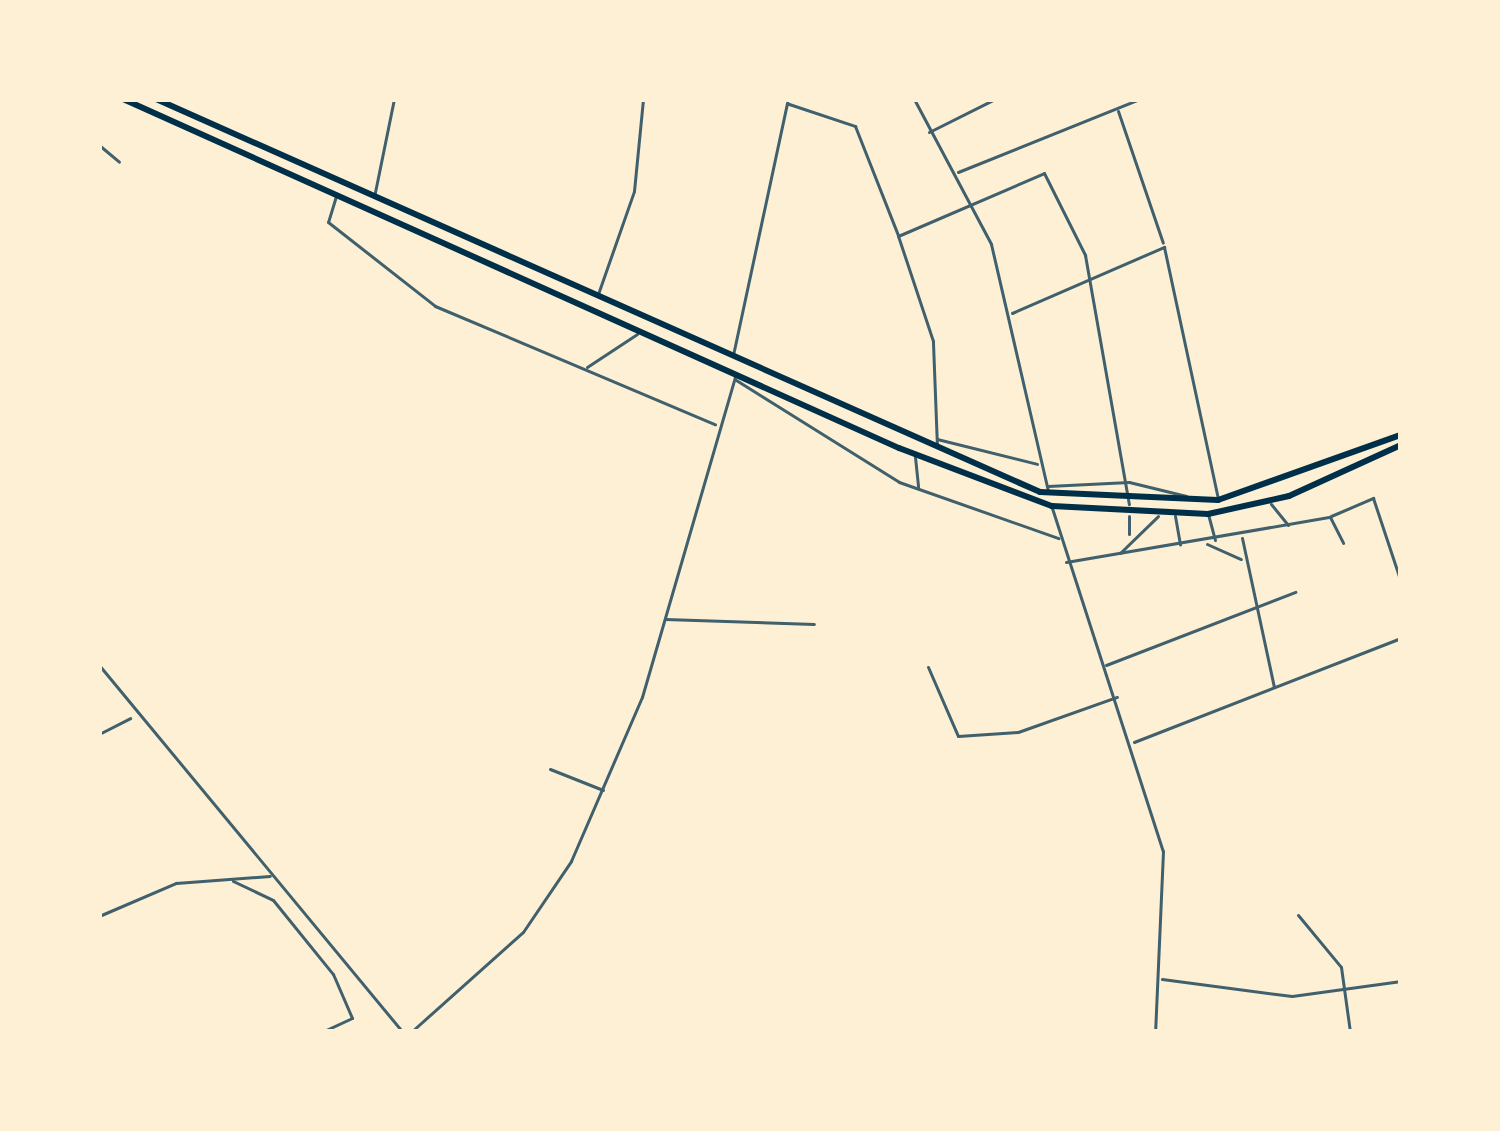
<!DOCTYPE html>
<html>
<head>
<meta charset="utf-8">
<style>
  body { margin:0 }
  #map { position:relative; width:1500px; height:1131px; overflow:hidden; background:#fdf0d5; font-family:"PT Sans",sans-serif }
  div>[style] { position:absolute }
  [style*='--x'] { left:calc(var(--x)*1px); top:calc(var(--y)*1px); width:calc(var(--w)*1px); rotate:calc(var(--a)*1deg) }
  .minor>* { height:3px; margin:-1.5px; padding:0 1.5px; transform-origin:1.5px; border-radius:1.5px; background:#3f606c }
  .trunk>* { height:6px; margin:-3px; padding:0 3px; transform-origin:3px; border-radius:3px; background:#003049 }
  span { translate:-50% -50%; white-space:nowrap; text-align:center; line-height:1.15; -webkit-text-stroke:12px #fdf0d5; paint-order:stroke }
  .frame { position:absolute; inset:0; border:102px solid #fdf0d5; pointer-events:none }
</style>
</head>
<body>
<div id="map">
  <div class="minor">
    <i style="--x:635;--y:99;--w:40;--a:0"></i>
    <i style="--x:914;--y:99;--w:164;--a:62"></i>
    <i style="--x:991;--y:244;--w:253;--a:77"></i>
    <i style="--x:789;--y:104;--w:70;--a:18.4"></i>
    <i style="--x:855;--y:126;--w:117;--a:68.5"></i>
    <i style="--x:1118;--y:111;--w:139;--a:71.2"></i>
    <i style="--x:929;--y:132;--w:74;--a:-26.6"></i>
    <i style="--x:99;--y:145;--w:26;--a:40"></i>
    <i style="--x:958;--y:172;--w:196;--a:-21.9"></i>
    <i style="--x:336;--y:196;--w:27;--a:107"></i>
    <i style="--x:328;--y:222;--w:136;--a:38.1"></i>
    <i style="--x:435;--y:306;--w:304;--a:22.9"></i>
    <i style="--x:374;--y:197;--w:100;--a:-78.5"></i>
    <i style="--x:598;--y:294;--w:109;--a:-70.7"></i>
    <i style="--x:634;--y:191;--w:92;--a:-84.4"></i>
    <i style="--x:1012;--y:313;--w:166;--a:-23.5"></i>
    <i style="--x:1164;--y:247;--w:257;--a:77.9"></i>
    <i style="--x:733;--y:355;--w:262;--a:-77.9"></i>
    <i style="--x:587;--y:367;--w:60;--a:-33.4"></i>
    <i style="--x:736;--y:380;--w:192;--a:32"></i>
    <i style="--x:899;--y:482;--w:169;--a:19.4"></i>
    <i style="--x:937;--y:439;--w:103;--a:14"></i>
    <i style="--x:937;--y:447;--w:106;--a:-92.2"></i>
    <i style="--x:933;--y:341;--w:111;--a:-108.4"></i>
    <i style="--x:898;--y:236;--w:159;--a:-23.3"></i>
    <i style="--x:1044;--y:173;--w:92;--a:63.4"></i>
    <i style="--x:1085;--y:255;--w:253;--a:80"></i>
    <i style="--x:915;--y:457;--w:30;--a:84"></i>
    <i style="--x:1048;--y:486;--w:81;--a:-2.8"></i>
    <i style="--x:1129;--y:482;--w:59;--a:13.8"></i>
    <i style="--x:1271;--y:504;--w:27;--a:51"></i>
    <i style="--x:1052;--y:508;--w:361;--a:72.1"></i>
    <i style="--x:1163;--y:851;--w:181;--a:92.5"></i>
    <i style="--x:1208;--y:514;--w:27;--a:75"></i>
    <i style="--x:1175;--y:516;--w:29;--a:80"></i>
    <i style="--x:1331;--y:516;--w:46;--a:-23.2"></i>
    <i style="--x:1373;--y:498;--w:89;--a:71.6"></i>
    <i style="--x:1129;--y:534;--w:18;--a:-90"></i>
    <i style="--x:1242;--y:538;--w:152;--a:77.9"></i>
    <i style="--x:1207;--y:544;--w:37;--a:24"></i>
    <i style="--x:1120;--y:553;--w:53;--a:-44.2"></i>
    <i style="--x:1066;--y:562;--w:268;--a:-9.7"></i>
    <i style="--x:1330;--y:517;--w:29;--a:63"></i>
    <i style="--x:665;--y:619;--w:149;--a:1.9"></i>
    <i style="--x:99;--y:665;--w:477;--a:50.4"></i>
    <i style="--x:1106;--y:665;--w:203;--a:-21.1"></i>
    <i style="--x:928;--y:667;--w:75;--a:66.5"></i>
    <i style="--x:958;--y:736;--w:60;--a:-3.8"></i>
    <i style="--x:1018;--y:732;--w:105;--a:-19.5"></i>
    <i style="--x:99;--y:734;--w:35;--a:-27"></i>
    <i style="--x:1134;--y:742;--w:287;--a:-21.3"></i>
    <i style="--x:550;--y:769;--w:57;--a:21.6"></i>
    <i style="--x:233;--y:881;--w:44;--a:25.4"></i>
    <i style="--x:273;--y:900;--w:95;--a:51"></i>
    <i style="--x:333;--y:974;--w:48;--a:66.6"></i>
    <i style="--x:352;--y:1018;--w:33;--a:155"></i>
    <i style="--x:1298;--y:915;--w:67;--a:50.4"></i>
    <i style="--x:1341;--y:967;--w:66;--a:82.1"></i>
    <i style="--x:99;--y:916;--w:84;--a:-23.2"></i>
    <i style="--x:176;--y:883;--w:94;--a:-4.3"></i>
    <i style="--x:1162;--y:979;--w:131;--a:7.5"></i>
    <i style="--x:1292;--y:996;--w:110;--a:-7.8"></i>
    <i style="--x:332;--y:1030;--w:13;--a:9"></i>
    <i style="--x:411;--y:1032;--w:150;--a:-41.8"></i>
    <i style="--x:523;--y:932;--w:86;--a:-55.9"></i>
    <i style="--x:571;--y:861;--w:179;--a:-66.6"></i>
    <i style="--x:642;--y:697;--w:337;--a:-73.8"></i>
  </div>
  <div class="trunk">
    <i style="--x:123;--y:99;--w:851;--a:24.22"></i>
    <i style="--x:899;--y:448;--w:164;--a:20.8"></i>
    <i style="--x:1052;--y:506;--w:156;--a:2.9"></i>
    <i style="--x:1208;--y:514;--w:83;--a:-12.5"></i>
    <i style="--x:1289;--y:496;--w:123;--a:-24.5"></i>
    <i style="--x:156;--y:99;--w:967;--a:23.97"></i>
    <i style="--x:1040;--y:492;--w:178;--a:2.6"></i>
    <i style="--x:1218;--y:500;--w:194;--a:-19.6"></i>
  </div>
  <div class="frame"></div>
</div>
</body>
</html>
